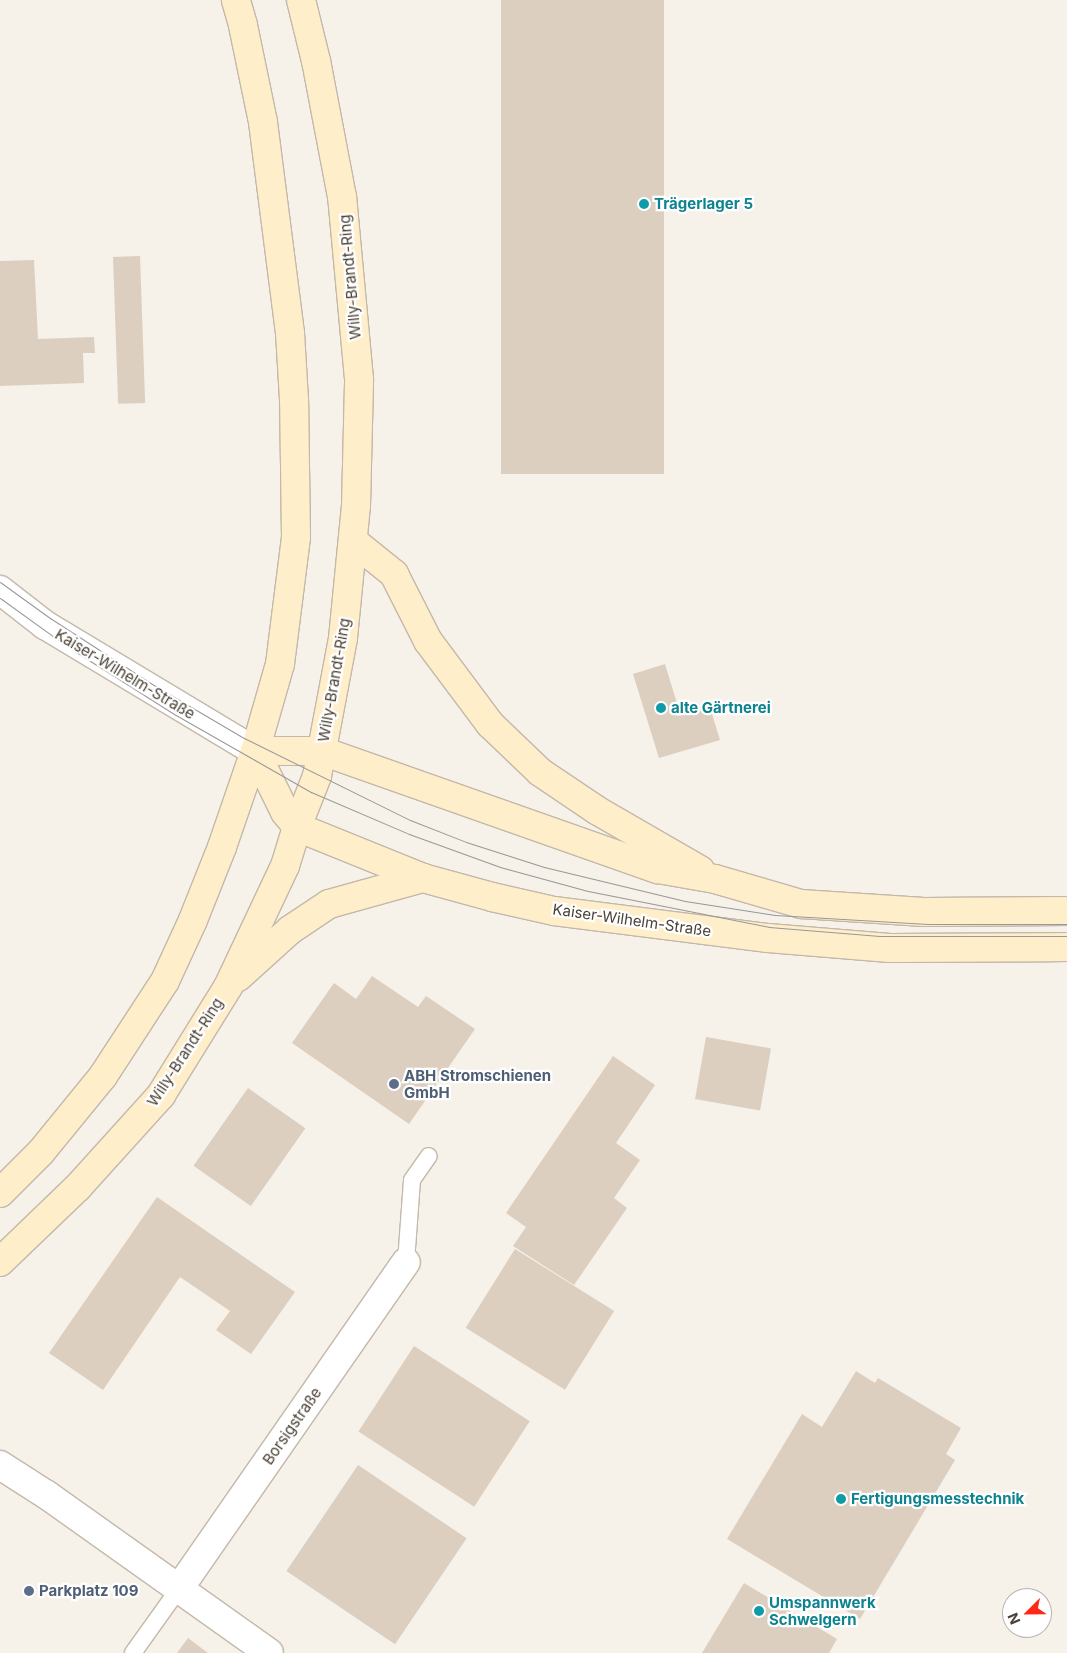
<!DOCTYPE html>
<html>
<head>
<meta charset="utf-8">
<style>
  body { margin:0 }
  #map { position:relative; width:1067px; height:1653px; overflow:hidden; background:#f6f1e9; font-family:Inter,sans-serif }
  div>[style] { position:absolute }
  [style*='--x'] { left:calc(var(--x)*1px); top:calc(var(--y)*1px); width:calc(var(--w)*1px); rotate:calc(var(--a)*1deg) }
  .building>* { inset:0; background:#dccfc0; transform-origin:0 0 }
  .roads { filter:drop-shadow(1px 0 #c3b8aa) drop-shadow(-1px 0 #c3b8aa) drop-shadow(0 1px #c3b8aa) drop-shadow(0 -1px #c3b8aa) }
  .lane>* { height:16px; margin:-8px; padding:0 8px; transform-origin:8px; border-radius:8px; background:#fff }
  .street>* { height:28px; margin:-14px; padding:0 14px; transform-origin:14px; border-radius:14px; background:#fff }
  .secondary>* { height:28px; margin:-14px; padding:0 14px; transform-origin:14px; border-radius:14px; background:#ffeeca }
  .tram>* { height:1px; margin:-0.5px; padding:0 0.5px; transform-origin:0.5px; border-radius:0.5px; background:#989898 }
  .dots>* { width:14px; height:14px; translate:-50% -50%; box-sizing:border-box; border:2px solid #fff; border-radius:50% }
  span { translate:-50% -50%; white-space:nowrap; text-align:center; line-height:1.15; -webkit-text-stroke:4.5px #fff; paint-order:stroke }
  .culture-label { font-size:15px; color:#0d838f; font-weight:700 }
  .left { translate:0 -50%; text-align:left }
  .street-label { font-size:15px; color:#4b4136 }
  .service-label { font-size:15px; color:#4e5e75; font-weight:700 }
  .north { position:absolute; left:1002px; top:1588px; width:50px; height:50px; box-sizing:border-box; background:#fff; border:1px solid #b7b3af; border-radius:50%; rotate:247deg; font-size:14px; font-weight:700; line-height:20px; text-align:center; color:#4b4136 }
  .north::after { content:''; display:block; margin:auto; width:18px; height:22px; background:#ff2817; clip-path:polygon(50% 0,100% 100%,50% 72%,0 100%) }
</style>
</head>
<body>
<div id="map">
  <div class="building">
    <i style="left:501px;top:0;width:163px;height:474px"></i>
    <i style="left:140px;top:256px;width:147px;height:27px;rotate:88deg"></i>
    <i style="clip-path:polygon(34px 260px,38px 339px,94px 337px,95px 353px,83px 353px,84px 383px,0 386px,0 261px)"></i>
    <i style="clip-path:polygon(665px 664px,680px 713px,709px 704px,720px 740px,659px 758px,633px 674px)"></i>
    <i style="clip-path:polygon(372px 976px,418px 1007px,426px 996px,475px 1029px,409px 1124px,292px 1043px,334px 983px,356px 999px)"></i>
    <i style="left:706px;top:1037px;width:66px;height:63px;rotate:10deg"></i>
    <i style="clip-path:polygon(613px 1056px,655px 1085px,616px 1143px,640px 1160px,614px 1198px,627px 1208px,574px 1285px,513px 1246px,526px 1227px,506px 1213px)"></i>
    <i style="left:248px;top:1088px;width:70px;height:95px;rotate:35deg"></i>
    <i style="clip-path:polygon(157px 1197px,295px 1292px,251px 1354px,216px 1330px,230px 1311px,180px 1277px,103px 1390px,49px 1353px)"></i>
    <i style="left:515px;top:1249px;width:117px;height:93px;rotate:32deg"></i>
    <i style="left:414px;top:1346px;width:138px;height:102px;rotate:33deg"></i>
    <i style="clip-path:polygon(856px 1371px,875px 1383px,878px 1378px,961px 1428px,946px 1454px,955px 1460px,860px 1619px,727px 1539px,802px 1414px,822px 1427px)"></i>
    <i style="left:358px;top:1465px;width:131px;height:128px;rotate:34deg"></i>
    <i style="clip-path:polygon(744px 1583px,837px 1639px,829px 1653px,702px 1653px)"></i>
    <i style="clip-path:polygon(188px 1638px,208px 1653px,177px 1653px)"></i>
  </div>
  <div class="roads">
    <div class="lane">
      <i style="--x:406;--y:1262;--w:82;--a:-85.8"></i>
      <i style="--x:412;--y:1180;--w:29;--a:-55"></i>
      <i style="--x:133;--y:1653;--w:77;--a:-54.5"></i>
    </div>
    <div class="street">
      <i style="--x:0;--y:590;--w:57;--a:37.9"></i>
      <i style="--x:45;--y:625;--w:245;--a:31"></i>
      <i style="--x:0;--y:1465;--w:56;--a:32.6"></i>
      <i style="--x:47;--y:1495;--w:272;--a:35.4"></i>
      <i style="--x:178;--y:1590;--w:399;--a:-55.2"></i>
    </div>
    <div class="secondary">
      <i style="--x:353;--y:541;--w:53;--a:38.8"></i>
      <i style="--x:394;--y:574;--w:75;--a:63.1"></i>
      <i style="--x:428;--y:641;--w:104;--a:53.2"></i>
      <i style="--x:490;--y:724;--w:69;--a:43.8"></i>
      <i style="--x:540;--y:772;--w:70;--a:33.9"></i>
      <i style="--x:598;--y:811;--w:118;--a:30"></i>
      <i style="--x:255;--y:751;--w:68;--a:63.8"></i>
      <i style="--x:285;--y:812;--w:19;--a:51"></i>
      <i style="--x:297;--y:827;--w:136;--a:22"></i>
      <i style="--x:423;--y:878;--w:72;--a:15.4"></i>
      <i style="--x:492;--y:897;--w:64;--a:12.7"></i>
      <i style="--x:554;--y:911;--w:216;--a:7.2"></i>
      <i style="--x:768;--y:938;--w:122;--a:4.7"></i>
      <i style="--x:890;--y:948;--w:177;--a:-0.3"></i>
      <i style="--x:255;--y:751;--w:67;--a:0"></i>
      <i style="--x:322;--y:751;--w:356;--a:19.4"></i>
      <i style="--x:658;--y:869;--w:58;--a:10"></i>
      <i style="--x:715;--y:879;--w:90;--a:16.2"></i>
      <i style="--x:801;--y:904;--w:123;--a:3.7"></i>
      <i style="--x:924;--y:912;--w:143;--a:-0.4"></i>
      <i style="--x:238;--y:977;--w:70;--a:-42.1"></i>
      <i style="--x:290;--y:930;--w:47;--a:-33.7"></i>
      <i style="--x:329;--y:904;--w:98;--a:-15.5"></i>
      <i style="--x:0;--y:1193;--w:58;--a:-45"></i>
      <i style="--x:41;--y:1152;--w:98;--a:-50.8"></i>
      <i style="--x:103;--y:1076;--w:113;--a:-56.9"></i>
      <i style="--x:165;--y:981;--w:67;--a:-65.3"></i>
      <i style="--x:193;--y:920;--w:79;--a:-68.3"></i>
      <i style="--x:222;--y:847;--w:102;--a:-71"></i>
      <i style="--x:255;--y:751;--w:91;--a:-74"></i>
      <i style="--x:280;--y:664;--w:128;--a:-82.8"></i>
      <i style="--x:296;--y:537;--w:137;--a:-90.8"></i>
      <i style="--x:294;--y:400;--w:67;--a:-93.4"></i>
      <i style="--x:290;--y:333;--w:213;--a:-97.3"></i>
      <i style="--x:263;--y:122;--w:99;--a:-101.7"></i>
      <i style="--x:243;--y:25;--w:26;--a:-106"></i>
      <i style="--x:0;--y:1262;--w:108;--a:-43.9"></i>
      <i style="--x:78;--y:1187;--w:124;--a:-47.9"></i>
      <i style="--x:161;--y:1095;--w:127;--a:-58.2"></i>
      <i style="--x:228;--y:987;--w:134;--a:-64.8"></i>
      <i style="--x:285;--y:866;--w:41;--a:-72.9"></i>
      <i style="--x:297;--y:827;--w:55;--a:-68.6"></i>
      <i style="--x:317;--y:776;--w:140;--a:-79.3"></i>
      <i style="--x:343;--y:638;--w:133;--a:-84.4"></i>
      <i style="--x:356;--y:506;--w:127;--a:-88.6"></i>
      <i style="--x:359;--y:379;--w:183;--a:-95.3"></i>
      <i style="--x:342;--y:197;--w:138;--a:-100.8"></i>
      <i style="--x:316;--y:61;--w:63;--a:-103.8"></i>
    </div>
  </div>
  <div class="tram">
    <i style="--x:0;--y:582;--w:62;--a:35.8"></i>
    <i style="--x:50;--y:618;--w:121;--a:32.9"></i>
    <i style="--x:152;--y:684;--w:104;--a:30.5"></i>
    <i style="--x:242;--y:737;--w:187;--a:26.3"></i>
    <i style="--x:410;--y:820;--w:60;--a:21.4"></i>
    <i style="--x:466;--y:842;--w:82;--a:17.8"></i>
    <i style="--x:544;--y:867;--w:145;--a:13.6"></i>
    <i style="--x:685;--y:901;--w:91;--a:8.8"></i>
    <i style="--x:775;--y:915;--w:153;--a:3.4"></i>
    <i style="--x:928;--y:924;--w:139;--a:0"></i>
    <i style="--x:0;--y:598;--w:84;--a:35.8"></i>
    <i style="--x:68;--y:647;--w:125;--a:32.3"></i>
    <i style="--x:174;--y:714;--w:158;--a:29.7"></i>
    <i style="--x:311;--y:792;--w:107;--a:23.2"></i>
    <i style="--x:409;--y:834;--w:97;--a:19.9"></i>
    <i style="--x:500;--y:867;--w:91;--a:15.3"></i>
    <i style="--x:588;--y:891;--w:185;--a:11.2"></i>
    <i style="--x:769;--y:927;--w:111;--a:4.6"></i>
    <i style="--x:880;--y:936;--w:187;--a:0"></i>
  </div>
  <div class="dots">
    <i style="left:644px;top:204px;background:#0f9aa8"></i>
    <i style="left:661px;top:708px;background:#0f9aa8"></i>
    <i style="left:394px;top:1084px;background:#5c6f8a"></i>
    <i style="left:841px;top:1499px;background:#0f9aa8"></i>
    <i style="left:29px;top:1591px;background:#5c6f8a"></i>
    <i style="left:759px;top:1611px;background:#0f9aa8"></i>
  </div>
  <div class="culture-label">
    <span class="left" style="left:654px;top:204px">Trägerlager 5</span>
    <span class="left" style="left:671px;top:708px">alte Gärtnerei</span>
    <span class="left" style="left:851px;top:1499px">Fertigungsmesstechnik</span>
    <span class="left" style="left:769px;top:1611px">Umspannwerk<br>Schwelgern</span>
  </div>
  <div class="street-label">
    <span style="left:350px;top:277px;rotate:-95deg">Willy-Brandt-Ring</span>
    <span style="left:125px;top:674px;rotate:31deg">Kaiser-Wilhelm-Straße</span>
    <span style="left:334px;top:680px;rotate:-80deg">Willy-Brandt-Ring</span>
    <span style="left:632px;top:920px;rotate:8deg">Kaiser-Wilhelm-Straße</span>
    <span style="left:185px;top:1052px;rotate:-57deg">Willy-Brandt-Ring</span>
    <span style="left:292px;top:1426px;rotate:-55deg">Borsigstraße</span>
  </div>
  <div class="service-label">
    <span class="left" style="left:404px;top:1084px">ABH Stromschienen<br>GmbH</span>
    <span class="left" style="left:39px;top:1591px">Parkplatz 109</span>
  </div>
  <div class="north">N</div>
</div>
</body>
</html>
